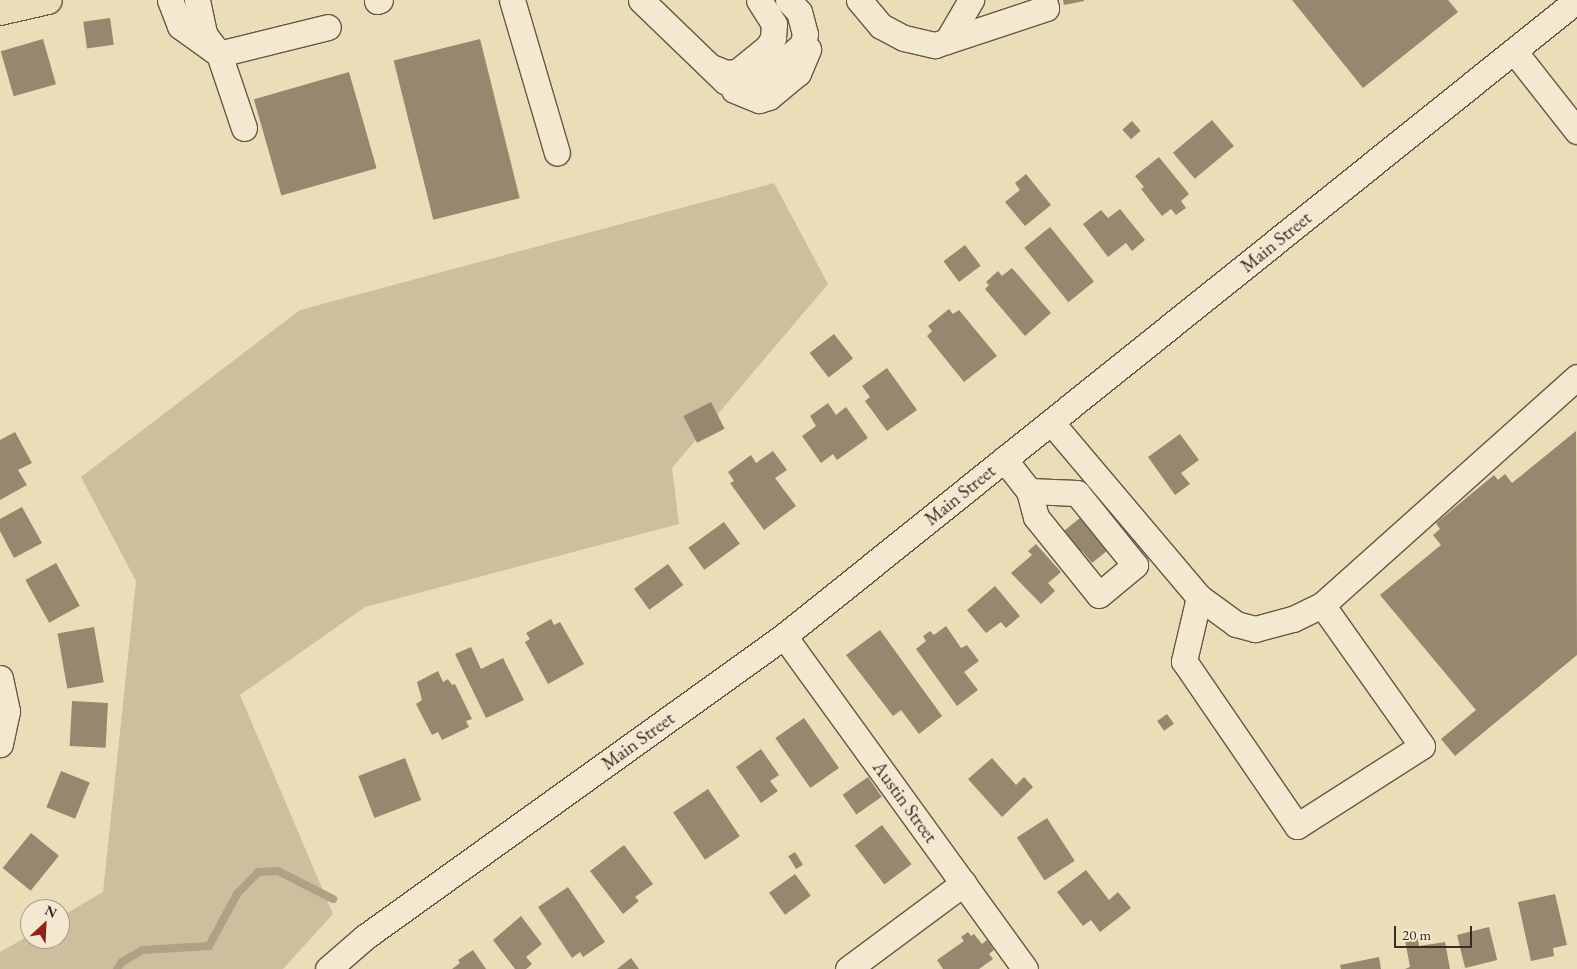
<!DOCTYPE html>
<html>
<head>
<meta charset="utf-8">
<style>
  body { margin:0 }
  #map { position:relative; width:1577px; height:969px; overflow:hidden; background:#ebddb7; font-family:"EB Garamond",serif }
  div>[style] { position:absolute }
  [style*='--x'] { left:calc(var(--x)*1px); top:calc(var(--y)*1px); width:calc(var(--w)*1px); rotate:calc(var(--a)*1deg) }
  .green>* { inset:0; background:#cdbf9e }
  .stream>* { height:8px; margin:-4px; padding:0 4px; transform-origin:4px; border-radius:4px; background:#aea184 }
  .building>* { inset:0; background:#96886f; transform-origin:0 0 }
  .roads { filter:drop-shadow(1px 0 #665847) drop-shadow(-1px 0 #665847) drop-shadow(0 1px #665847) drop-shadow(0 -1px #665847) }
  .minor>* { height:25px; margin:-12.5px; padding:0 12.5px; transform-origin:12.5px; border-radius:12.5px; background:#f2e9d0 }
  .major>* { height:28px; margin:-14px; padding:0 14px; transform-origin:14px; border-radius:14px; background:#ebddb7 }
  span { translate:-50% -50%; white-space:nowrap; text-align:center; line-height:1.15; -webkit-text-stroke:4px #f2e9d0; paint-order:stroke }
  .street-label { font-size:19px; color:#392c22 }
  .north { position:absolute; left:20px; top:899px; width:50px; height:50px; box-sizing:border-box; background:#f2e9d0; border:1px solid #a89d8a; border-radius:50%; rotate:25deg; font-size:14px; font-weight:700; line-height:20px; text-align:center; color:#392c22 }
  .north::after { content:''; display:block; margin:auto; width:18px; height:22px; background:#8f2418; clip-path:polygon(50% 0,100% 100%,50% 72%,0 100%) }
  .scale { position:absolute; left:1394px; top:926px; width:78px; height:22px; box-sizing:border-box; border:2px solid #392c22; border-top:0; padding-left:6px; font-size:15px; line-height:18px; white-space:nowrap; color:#392c22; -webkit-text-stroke:4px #f2e9d0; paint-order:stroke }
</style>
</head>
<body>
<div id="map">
  <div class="green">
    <i style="clip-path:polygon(774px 183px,828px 284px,672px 468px,679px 524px,365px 607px,240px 695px,333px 914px,283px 969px,0 969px,0 952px,30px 935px,30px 939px,60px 939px,60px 917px,103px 892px,136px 581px,81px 477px,300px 310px)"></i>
  </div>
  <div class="stream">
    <i style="--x:117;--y:969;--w:9;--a:-54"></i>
    <i style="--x:122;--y:962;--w:24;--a:-30"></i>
    <i style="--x:143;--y:950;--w:66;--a:-3.5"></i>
    <i style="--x:209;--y:946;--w:59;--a:-61.7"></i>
    <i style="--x:237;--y:894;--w:30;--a:-46"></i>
    <i style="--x:258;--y:872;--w:20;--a:-3"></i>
    <i style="--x:278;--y:871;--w:62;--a:27"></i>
  </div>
  <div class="building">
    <i style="clip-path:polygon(1063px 0,1084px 0,1084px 1px,1064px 5px)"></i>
    <i style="clip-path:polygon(1292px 0,1448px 0,1458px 12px,1363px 88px)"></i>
    <i style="left:110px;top:18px;width:27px;height:27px;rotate:82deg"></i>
    <i style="left:43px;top:39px;width:47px;height:44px;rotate:74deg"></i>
    <i style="left:480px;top:39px;width:164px;height:89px;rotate:76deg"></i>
    <i style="left:349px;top:72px;width:100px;height:99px;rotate:74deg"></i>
    <i style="left:1212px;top:120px;width:34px;height:51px;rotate:50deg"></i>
    <i style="left:1132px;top:121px;width:13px;height:13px;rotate:48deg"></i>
    <i style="clip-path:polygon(1159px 157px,1189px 194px,1181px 201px,1186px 208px,1176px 215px,1171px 209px,1162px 216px,1141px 189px,1144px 187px,1135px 176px)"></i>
    <i style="clip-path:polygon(1026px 174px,1051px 205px,1025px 226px,1005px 202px,1020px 190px,1015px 183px)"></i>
    <i style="clip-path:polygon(1120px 209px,1145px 240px,1132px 251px,1126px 243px,1108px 257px,1083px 224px,1101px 210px,1108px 218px)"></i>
    <i style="left:1050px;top:227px;width:70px;height:33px;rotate:51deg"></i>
    <i style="left:965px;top:245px;width:26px;height:27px;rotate:53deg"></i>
    <i style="clip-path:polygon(1012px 268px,1051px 313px,1025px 336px,985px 289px,989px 285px,986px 282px,998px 271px,1002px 276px)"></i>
    <i style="clip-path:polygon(949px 309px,953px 314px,959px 310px,997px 356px,964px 382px,927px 336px,932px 331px,928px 326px)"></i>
    <i style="left:834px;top:334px;width:31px;height:31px;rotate:52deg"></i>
    <i style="clip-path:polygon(887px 368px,917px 410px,887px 431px,865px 401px,870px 397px,862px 386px)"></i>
    <i style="left:711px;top:402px;width:30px;height:31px;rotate:63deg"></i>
    <i style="clip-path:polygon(828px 403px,836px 415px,846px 407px,868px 438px,837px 460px,833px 454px,821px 463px,802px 436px,816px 426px,810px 416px)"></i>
    <i style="clip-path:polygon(1576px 431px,1577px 655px,1455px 756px,1441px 739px,1476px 710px,1380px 595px,1441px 545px,1433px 535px,1440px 529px,1436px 523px,1494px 475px,1498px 480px,1505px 474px,1512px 483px)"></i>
    <i style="clip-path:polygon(15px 432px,32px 463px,18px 470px,27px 485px,0 500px,0 440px)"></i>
    <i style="clip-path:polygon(1180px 434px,1199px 460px,1181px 473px,1190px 484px,1175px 495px,1148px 457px)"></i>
    <i style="clip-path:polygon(773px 451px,787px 470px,775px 478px,796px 506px,764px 530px,730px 483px,734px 481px,728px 472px,751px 455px,756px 463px)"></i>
    <i style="clip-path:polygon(22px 507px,42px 543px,14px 558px,0 531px,0 519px)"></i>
    <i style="clip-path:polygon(1085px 514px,1112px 547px,1092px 563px,1082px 551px,1076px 555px,1060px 534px)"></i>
    <i style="left:724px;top:522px;width:27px;height:44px;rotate:54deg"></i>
    <i style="clip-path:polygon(1036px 544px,1061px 572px,1048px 583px,1055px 591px,1041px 604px,1011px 573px,1032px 555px,1028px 551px)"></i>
    <i style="left:56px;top:563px;width:49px;height:35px;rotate:61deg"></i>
    <i style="left:668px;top:564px;width:26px;height:42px;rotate:54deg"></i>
    <i style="clip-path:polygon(995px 586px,1020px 616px,1006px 628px,1001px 622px,986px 633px,967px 610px)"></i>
    <i style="clip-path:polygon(551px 619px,554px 625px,560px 622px,584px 664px,548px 684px,525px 642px,530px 639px,526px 633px)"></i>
    <i style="clip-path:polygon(946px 626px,961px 648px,967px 645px,979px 661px,964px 672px,978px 690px,957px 706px,916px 649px,926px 641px,923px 636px,930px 631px,934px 635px)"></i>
    <i style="left:94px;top:627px;width:56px;height:37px;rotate:80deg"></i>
    <i style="clip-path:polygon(880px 630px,942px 716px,919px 734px,901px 710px,893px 716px,846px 655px)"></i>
    <i style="clip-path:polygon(471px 647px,481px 669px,503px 658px,524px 700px,486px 718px,455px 654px)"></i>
    <i style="clip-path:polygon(438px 671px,443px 682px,448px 679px,452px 685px,455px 684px,472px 719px,466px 721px,469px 727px,442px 740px,438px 732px,432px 735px,416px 704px,422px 700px,417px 682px)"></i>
    <i style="left:72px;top:701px;width:36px;height:45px;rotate:3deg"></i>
    <i style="left:1167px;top:714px;width:12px;height:12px;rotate:55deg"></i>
    <i style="left:804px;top:718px;width:61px;height:35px;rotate:55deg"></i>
    <i style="clip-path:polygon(761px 749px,779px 775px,770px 781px,778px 791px,761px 803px,736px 767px)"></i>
    <i style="left:405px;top:758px;width:45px;height:50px;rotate:69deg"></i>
    <i style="clip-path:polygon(992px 758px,1016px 785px,1024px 777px,1033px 787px,1002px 817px,968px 779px)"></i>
    <i style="left:61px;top:771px;width:31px;height:39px;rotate:22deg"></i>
    <i style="left:868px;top:777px;width:24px;height:31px;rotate:55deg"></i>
    <i style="left:708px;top:789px;width:57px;height:42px;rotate:56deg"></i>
    <i style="left:1047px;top:818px;width:51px;height:36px;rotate:57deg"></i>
    <i style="left:882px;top:825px;width:49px;height:34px;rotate:53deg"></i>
    <i style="left:31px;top:833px;width:36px;height:45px;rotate:39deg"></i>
    <i style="clip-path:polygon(624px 845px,653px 884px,635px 897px,639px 901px,623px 914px,590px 871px)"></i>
    <i style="left:795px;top:852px;width:15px;height:8px;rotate:58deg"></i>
    <i style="clip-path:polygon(1086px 870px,1109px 900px,1118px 892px,1131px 908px,1100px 932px,1091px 920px,1083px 926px,1057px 892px)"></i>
    <i style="left:795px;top:874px;width:27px;height:32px;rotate:54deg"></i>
    <i style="clip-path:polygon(568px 887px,605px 942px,583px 957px,580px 952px,572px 958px,538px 907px)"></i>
    <i style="clip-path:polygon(1555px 894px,1567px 945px,1553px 948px,1554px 956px,1531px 961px,1518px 902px)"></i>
    <i style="clip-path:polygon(521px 916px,542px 944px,526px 957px,532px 964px,526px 969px,515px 969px,493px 940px)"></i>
    <i style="left:1489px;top:927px;width:34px;height:33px;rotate:76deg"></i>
    <i style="clip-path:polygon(968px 932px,971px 936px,974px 934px,982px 944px,987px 940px,994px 950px,989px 954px,993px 959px,979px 969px,943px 969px,937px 960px,964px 941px,961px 937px)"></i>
    <i style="clip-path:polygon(1418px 938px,1419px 946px,1445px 942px,1450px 969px,1405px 969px,1410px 967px,1405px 940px)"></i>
    <i style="clip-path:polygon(473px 950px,486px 969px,452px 969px,460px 963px,458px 960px)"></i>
    <i style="clip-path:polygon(1379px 957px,1381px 969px,1341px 969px,1340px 965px)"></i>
    <i style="clip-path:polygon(631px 958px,639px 969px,617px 969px)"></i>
  </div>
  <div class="roads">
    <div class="minor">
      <i style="--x:170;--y:0;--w:28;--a:69"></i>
      <i style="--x:180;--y:26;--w:48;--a:35.7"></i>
      <i style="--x:219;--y:54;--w:112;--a:-13.9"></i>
      <i style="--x:197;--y:0;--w:35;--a:78"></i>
      <i style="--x:204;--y:34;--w:25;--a:53"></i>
      <i style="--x:219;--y:54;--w:78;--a:71.3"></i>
      <i style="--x:512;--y:0;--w:159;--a:73.6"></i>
      <i style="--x:641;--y:0;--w:117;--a:44"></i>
      <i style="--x:725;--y:81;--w:19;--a:18"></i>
      <i style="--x:743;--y:87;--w:12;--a:-14"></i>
      <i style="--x:755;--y:84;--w:18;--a:-34"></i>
      <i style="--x:770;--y:74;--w:45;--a:-42.3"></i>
      <i style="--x:803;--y:44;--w:10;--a:-79"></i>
      <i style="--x:805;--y:34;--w:23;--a:-105"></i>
      <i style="--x:799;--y:12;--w:16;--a:-133"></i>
      <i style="--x:859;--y:0;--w:34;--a:50"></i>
      <i style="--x:881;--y:26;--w:26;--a:28"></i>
      <i style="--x:904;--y:38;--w:32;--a:13"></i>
      <i style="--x:935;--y:45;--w:117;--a:-18.4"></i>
      <i style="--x:1046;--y:8;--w:8;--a:-104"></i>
      <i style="--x:377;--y:1;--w:3;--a:-18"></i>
      <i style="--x:947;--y:41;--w:48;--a:-59.7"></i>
      <i style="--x:1514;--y:51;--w:102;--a:51.8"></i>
      <i style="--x:711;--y:67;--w:17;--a:21"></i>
      <i style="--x:727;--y:73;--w:10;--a:-6"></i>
      <i style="--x:737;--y:72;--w:40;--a:-39"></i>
      <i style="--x:768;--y:47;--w:10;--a:-61"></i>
      <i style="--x:773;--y:38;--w:14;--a:-86"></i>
      <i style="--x:774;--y:24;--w:28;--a:-122"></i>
      <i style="--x:734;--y:90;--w:27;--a:22"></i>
      <i style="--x:759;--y:100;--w:10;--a:-17"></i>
      <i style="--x:769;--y:97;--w:38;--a:-40"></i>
      <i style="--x:798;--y:73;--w:26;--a:-67"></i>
      <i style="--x:1051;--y:422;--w:229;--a:49.8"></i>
      <i style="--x:1199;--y:597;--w:46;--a:36.1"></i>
      <i style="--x:1236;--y:624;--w:20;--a:15"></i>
      <i style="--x:1255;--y:629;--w:39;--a:-15"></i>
      <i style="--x:1293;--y:619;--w:32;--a:-26"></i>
      <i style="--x:1322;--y:605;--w:342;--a:-41.8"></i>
      <i style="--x:1004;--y:459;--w:41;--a:52"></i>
      <i style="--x:1029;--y:491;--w:27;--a:75"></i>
      <i style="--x:1036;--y:517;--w:100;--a:51.1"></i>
      <i style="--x:1099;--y:595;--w:47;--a:-39.8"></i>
      <i style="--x:1135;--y:565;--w:92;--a:-128.9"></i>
      <i style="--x:1077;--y:493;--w:48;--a:-177.6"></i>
      <i style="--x:1199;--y:597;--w:66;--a:103.2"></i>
      <i style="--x:1184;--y:661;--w:200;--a:55.6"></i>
      <i style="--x:1297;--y:826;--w:148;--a:-32.6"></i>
      <i style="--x:1422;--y:746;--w:173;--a:-125.3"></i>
      <i style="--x:784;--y:636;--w:411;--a:54.1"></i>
      <i style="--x:0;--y:678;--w:34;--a:78"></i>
      <i style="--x:7;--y:711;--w:34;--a:102"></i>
      <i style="--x:328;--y:969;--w:49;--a:-40.9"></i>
      <i style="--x:365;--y:937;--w:516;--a:-35.69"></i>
      <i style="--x:784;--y:636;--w:1017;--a:-38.73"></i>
      <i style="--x:848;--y:969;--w:144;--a:-36.6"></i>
    </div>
    <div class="major">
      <i style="--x:0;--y:11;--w:49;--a:-12.9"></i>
    </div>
  </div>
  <div class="street-label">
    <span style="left:1276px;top:242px;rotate:-39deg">Main Street</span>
    <span style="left:960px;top:495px;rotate:-39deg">Main Street</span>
    <span style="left:638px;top:741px;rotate:-36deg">Main Street</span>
    <span style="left:905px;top:802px;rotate:54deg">Austin Street</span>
  </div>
  <div class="north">N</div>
  <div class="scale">20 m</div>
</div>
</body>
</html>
